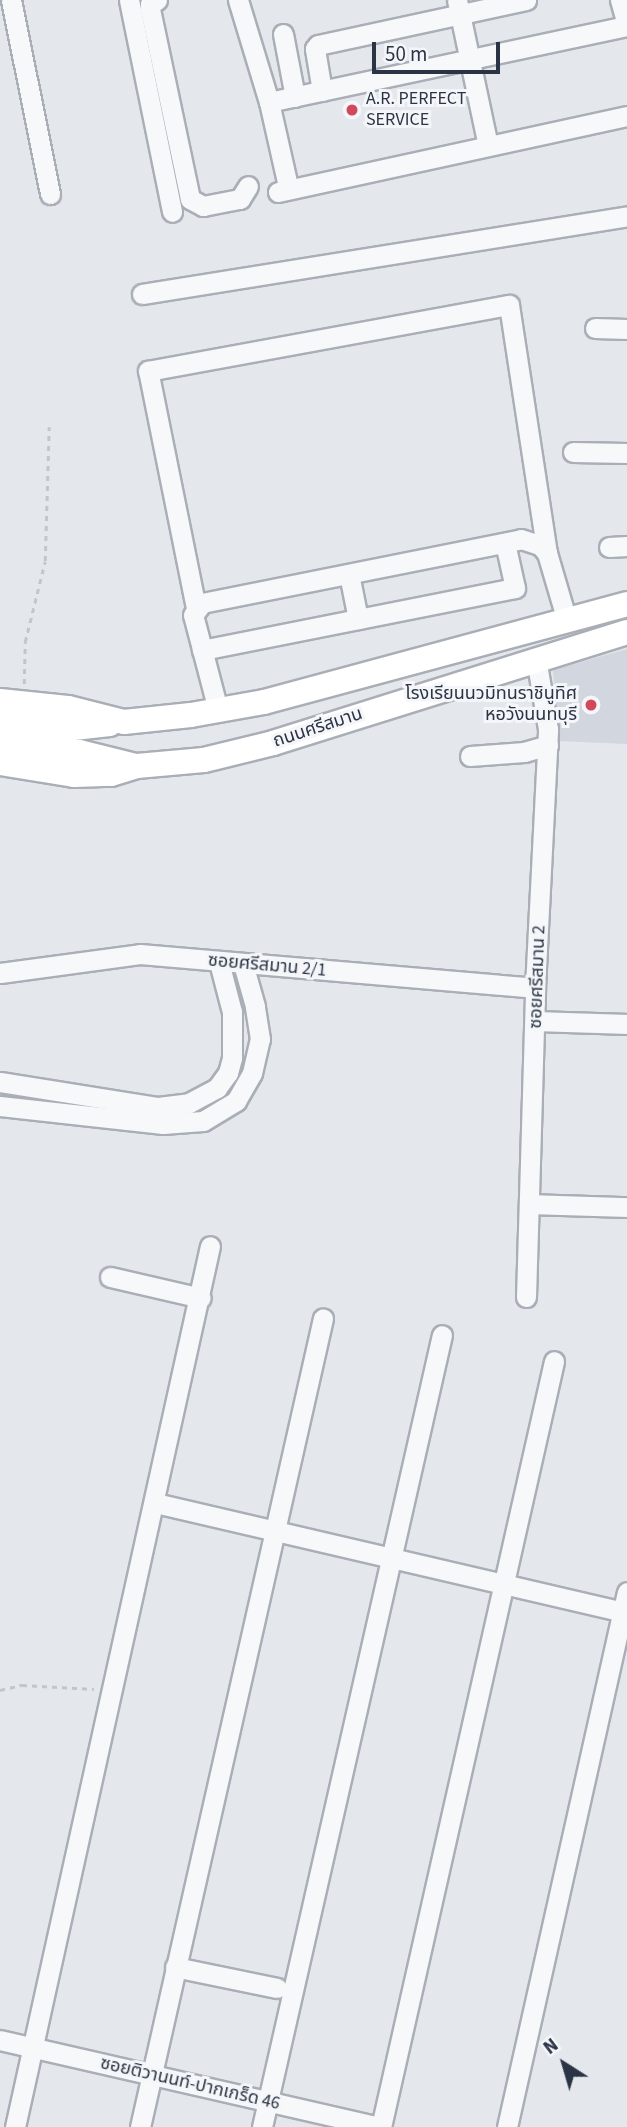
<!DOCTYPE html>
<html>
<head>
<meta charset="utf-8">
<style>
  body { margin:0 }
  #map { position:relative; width:627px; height:2127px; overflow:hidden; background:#e4e7ec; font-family:"Source Sans 3","Noto Sans Thai",sans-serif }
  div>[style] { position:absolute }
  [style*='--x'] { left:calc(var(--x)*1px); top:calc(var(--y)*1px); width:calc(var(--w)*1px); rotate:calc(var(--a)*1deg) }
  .built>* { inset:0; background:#d2d6de }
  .path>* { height:2.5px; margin-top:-1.25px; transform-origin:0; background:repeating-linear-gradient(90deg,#c2c5cb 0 5px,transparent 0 10px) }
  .roads { filter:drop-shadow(2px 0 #a9aeb7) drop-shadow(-2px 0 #a9aeb7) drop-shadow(0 2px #a9aeb7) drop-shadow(0 -2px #a9aeb7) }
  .minor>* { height:19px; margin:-9.5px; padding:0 9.5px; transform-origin:9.5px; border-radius:9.5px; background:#f7f8fa }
  .major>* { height:24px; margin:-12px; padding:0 12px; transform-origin:12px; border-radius:12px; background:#fff }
  .dots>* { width:19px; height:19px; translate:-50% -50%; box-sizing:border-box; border:4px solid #f4f6f9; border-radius:50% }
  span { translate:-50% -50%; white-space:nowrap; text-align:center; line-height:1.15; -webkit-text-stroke:6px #f4f6f9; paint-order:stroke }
  .poi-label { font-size:18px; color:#2b3445 }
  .left { translate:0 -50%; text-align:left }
  .right { translate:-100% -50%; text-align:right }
  .street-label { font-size:18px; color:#2b3445 }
  .north { position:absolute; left:529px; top:2029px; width:70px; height:70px; -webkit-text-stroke:5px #f4f6f9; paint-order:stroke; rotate:323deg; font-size:19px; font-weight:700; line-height:28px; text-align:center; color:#2b3445 }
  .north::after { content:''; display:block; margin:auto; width:24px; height:32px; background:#2b3445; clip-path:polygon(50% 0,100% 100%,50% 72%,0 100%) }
  .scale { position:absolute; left:372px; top:42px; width:128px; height:32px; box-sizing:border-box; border:4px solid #2b3445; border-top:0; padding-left:9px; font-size:21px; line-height:24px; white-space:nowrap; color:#2b3445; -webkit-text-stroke:5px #f4f6f9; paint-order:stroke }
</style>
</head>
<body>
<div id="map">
  <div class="built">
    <i style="clip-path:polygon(627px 649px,627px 744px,559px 741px,553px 670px)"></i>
  </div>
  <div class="path">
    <i style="--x:24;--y:684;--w:42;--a:-88.6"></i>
    <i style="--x:25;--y:642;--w:83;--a:-76.1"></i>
    <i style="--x:45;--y:561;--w:134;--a:-88.3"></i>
    <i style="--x:0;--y:1690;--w:23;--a:-13"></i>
    <i style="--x:22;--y:1685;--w:72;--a:3.2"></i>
  </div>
  <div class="roads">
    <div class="minor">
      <i style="--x:11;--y:0;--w:198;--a:78.6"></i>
      <i style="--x:129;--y:0;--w:216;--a:78.5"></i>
      <i style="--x:157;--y:0;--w:8;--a:150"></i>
      <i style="--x:150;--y:4;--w:5;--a:90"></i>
      <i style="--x:150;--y:9;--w:194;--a:78.1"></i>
      <i style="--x:190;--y:199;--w:15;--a:28"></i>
      <i style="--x:203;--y:206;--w:38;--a:-11"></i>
      <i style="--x:240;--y:199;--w:15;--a:-58"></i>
      <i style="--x:238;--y:0;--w:107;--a:73.1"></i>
      <i style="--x:269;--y:102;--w:86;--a:77.3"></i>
      <i style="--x:457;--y:0;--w:149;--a:78"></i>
      <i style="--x:620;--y:0;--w:25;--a:74"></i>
      <i style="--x:283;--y:34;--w:64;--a:79.2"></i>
      <i style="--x:322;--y:91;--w:43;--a:-99.5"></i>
      <i style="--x:315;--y:49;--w:5;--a:-53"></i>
      <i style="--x:318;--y:45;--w:213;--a:-12.2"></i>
      <i style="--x:269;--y:102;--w:366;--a:-12"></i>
      <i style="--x:278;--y:192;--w:357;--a:-12.3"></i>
      <i style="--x:142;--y:294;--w:491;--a:-9.1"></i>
      <i style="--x:595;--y:328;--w:32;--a:2"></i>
      <i style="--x:573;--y:452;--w:54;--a:1.1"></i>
      <i style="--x:609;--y:547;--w:18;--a:-3"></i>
      <i style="--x:349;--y:574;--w:46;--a:78.7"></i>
      <i style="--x:196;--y:608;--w:242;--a:-101.4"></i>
      <i style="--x:148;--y:371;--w:367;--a:-10.4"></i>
      <i style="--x:509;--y:305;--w:251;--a:81.3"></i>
      <i style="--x:202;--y:650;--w:319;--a:-11.2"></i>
      <i style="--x:515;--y:588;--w:46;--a:-102.5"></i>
      <i style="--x:218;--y:710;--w:98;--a:-104.7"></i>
      <i style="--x:193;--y:615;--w:15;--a:-53"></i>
      <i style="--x:202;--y:603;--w:325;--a:-11.3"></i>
      <i style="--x:521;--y:539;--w:20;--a:18"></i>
      <i style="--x:540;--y:545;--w:11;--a:49"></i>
      <i style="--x:547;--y:553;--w:71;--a:73.6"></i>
      <i style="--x:470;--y:756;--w:54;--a:-4.2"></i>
      <i style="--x:524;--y:752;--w:25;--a:-16"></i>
      <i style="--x:0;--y:973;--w:141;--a:-7.7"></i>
      <i style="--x:140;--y:954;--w:396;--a:4.9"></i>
      <i style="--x:536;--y:1021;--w:91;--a:1.9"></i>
      <i style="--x:0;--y:1082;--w:160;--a:9"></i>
      <i style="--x:158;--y:1107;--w:31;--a:-7"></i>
      <i style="--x:189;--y:1103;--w:32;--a:-28"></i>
      <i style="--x:217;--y:1088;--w:19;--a:-54"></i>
      <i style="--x:228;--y:1073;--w:16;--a:-75"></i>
      <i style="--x:232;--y:1058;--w:46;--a:-90"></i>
      <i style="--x:232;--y:1012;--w:52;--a:-104.6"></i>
      <i style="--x:0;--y:1106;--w:164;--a:6.3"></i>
      <i style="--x:163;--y:1124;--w:40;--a:-4.3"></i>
      <i style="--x:203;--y:1121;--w:39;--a:-31"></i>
      <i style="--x:236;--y:1101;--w:32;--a:-60"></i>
      <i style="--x:252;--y:1073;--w:35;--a:-77"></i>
      <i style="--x:260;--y:1039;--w:33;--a:-99"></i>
      <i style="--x:255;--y:1006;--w:44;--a:-105.9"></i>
      <i style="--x:529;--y:1204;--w:98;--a:1.8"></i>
      <i style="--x:110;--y:1277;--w:93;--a:13"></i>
      <i style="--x:526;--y:1297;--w:309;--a:-88.3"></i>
      <i style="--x:535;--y:988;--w:259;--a:-87.1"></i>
      <i style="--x:548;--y:729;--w:72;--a:-99.6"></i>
      <i style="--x:155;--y:1503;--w:485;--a:13.1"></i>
      <i style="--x:175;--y:1967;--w:104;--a:11.6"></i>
      <i style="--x:0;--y:2040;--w:389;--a:12.9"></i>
      <i style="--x:15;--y:2127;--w:902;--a:-77.52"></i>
      <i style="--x:140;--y:2127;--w:829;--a:-77.25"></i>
      <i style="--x:262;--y:2127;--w:812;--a:-77.2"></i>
      <i style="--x:381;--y:2127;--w:785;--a:-77.27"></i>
      <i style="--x:507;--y:2127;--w:548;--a:-77.36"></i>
    </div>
    <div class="major">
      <i style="--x:0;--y:701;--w:68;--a:5.9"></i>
      <i style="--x:68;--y:708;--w:58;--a:14"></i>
      <i style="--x:124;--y:722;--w:67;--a:-6"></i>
      <i style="--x:191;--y:715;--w:74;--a:-10.1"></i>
      <i style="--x:264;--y:702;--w:376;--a:-15.1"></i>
      <i style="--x:0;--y:722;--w:57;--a:8.1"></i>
      <i style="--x:56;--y:730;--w:54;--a:-6.3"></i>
      <i style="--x:0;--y:743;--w:80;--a:6.5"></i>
      <i style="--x:79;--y:752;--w:59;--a:13.8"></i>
      <i style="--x:0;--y:763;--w:75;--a:9.2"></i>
      <i style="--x:74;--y:775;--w:37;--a:-2"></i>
      <i style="--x:111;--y:774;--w:27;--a:-17"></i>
      <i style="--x:137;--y:766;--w:67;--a:-5.1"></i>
      <i style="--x:204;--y:760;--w:71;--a:-13.8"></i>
      <i style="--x:273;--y:743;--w:371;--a:-17.4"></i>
    </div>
  </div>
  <div class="dots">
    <i style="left:352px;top:110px;background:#d1495b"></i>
    <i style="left:591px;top:705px;background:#d1495b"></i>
  </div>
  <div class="poi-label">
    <span class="left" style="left:366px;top:110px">A.R. PERFECT<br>SERVICE</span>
    <span class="right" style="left:577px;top:705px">โรงเรียนนวมิทนราชินูทิศ<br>หอวังนนทบุรี</span>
  </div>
  <div class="street-label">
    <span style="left:318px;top:728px;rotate:-18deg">ถนนศรีสมาน</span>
    <span style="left:267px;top:966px;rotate:5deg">ซอยศรีสมาน 2/1</span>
    <span style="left:538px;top:977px;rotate:-88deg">ซอยศรีสมาน 2</span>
    <span style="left:190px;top:2084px;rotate:13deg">ซอยติวานนท์-ปากเกร็ด 46</span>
  </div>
  <div class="north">N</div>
  <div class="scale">50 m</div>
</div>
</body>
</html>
